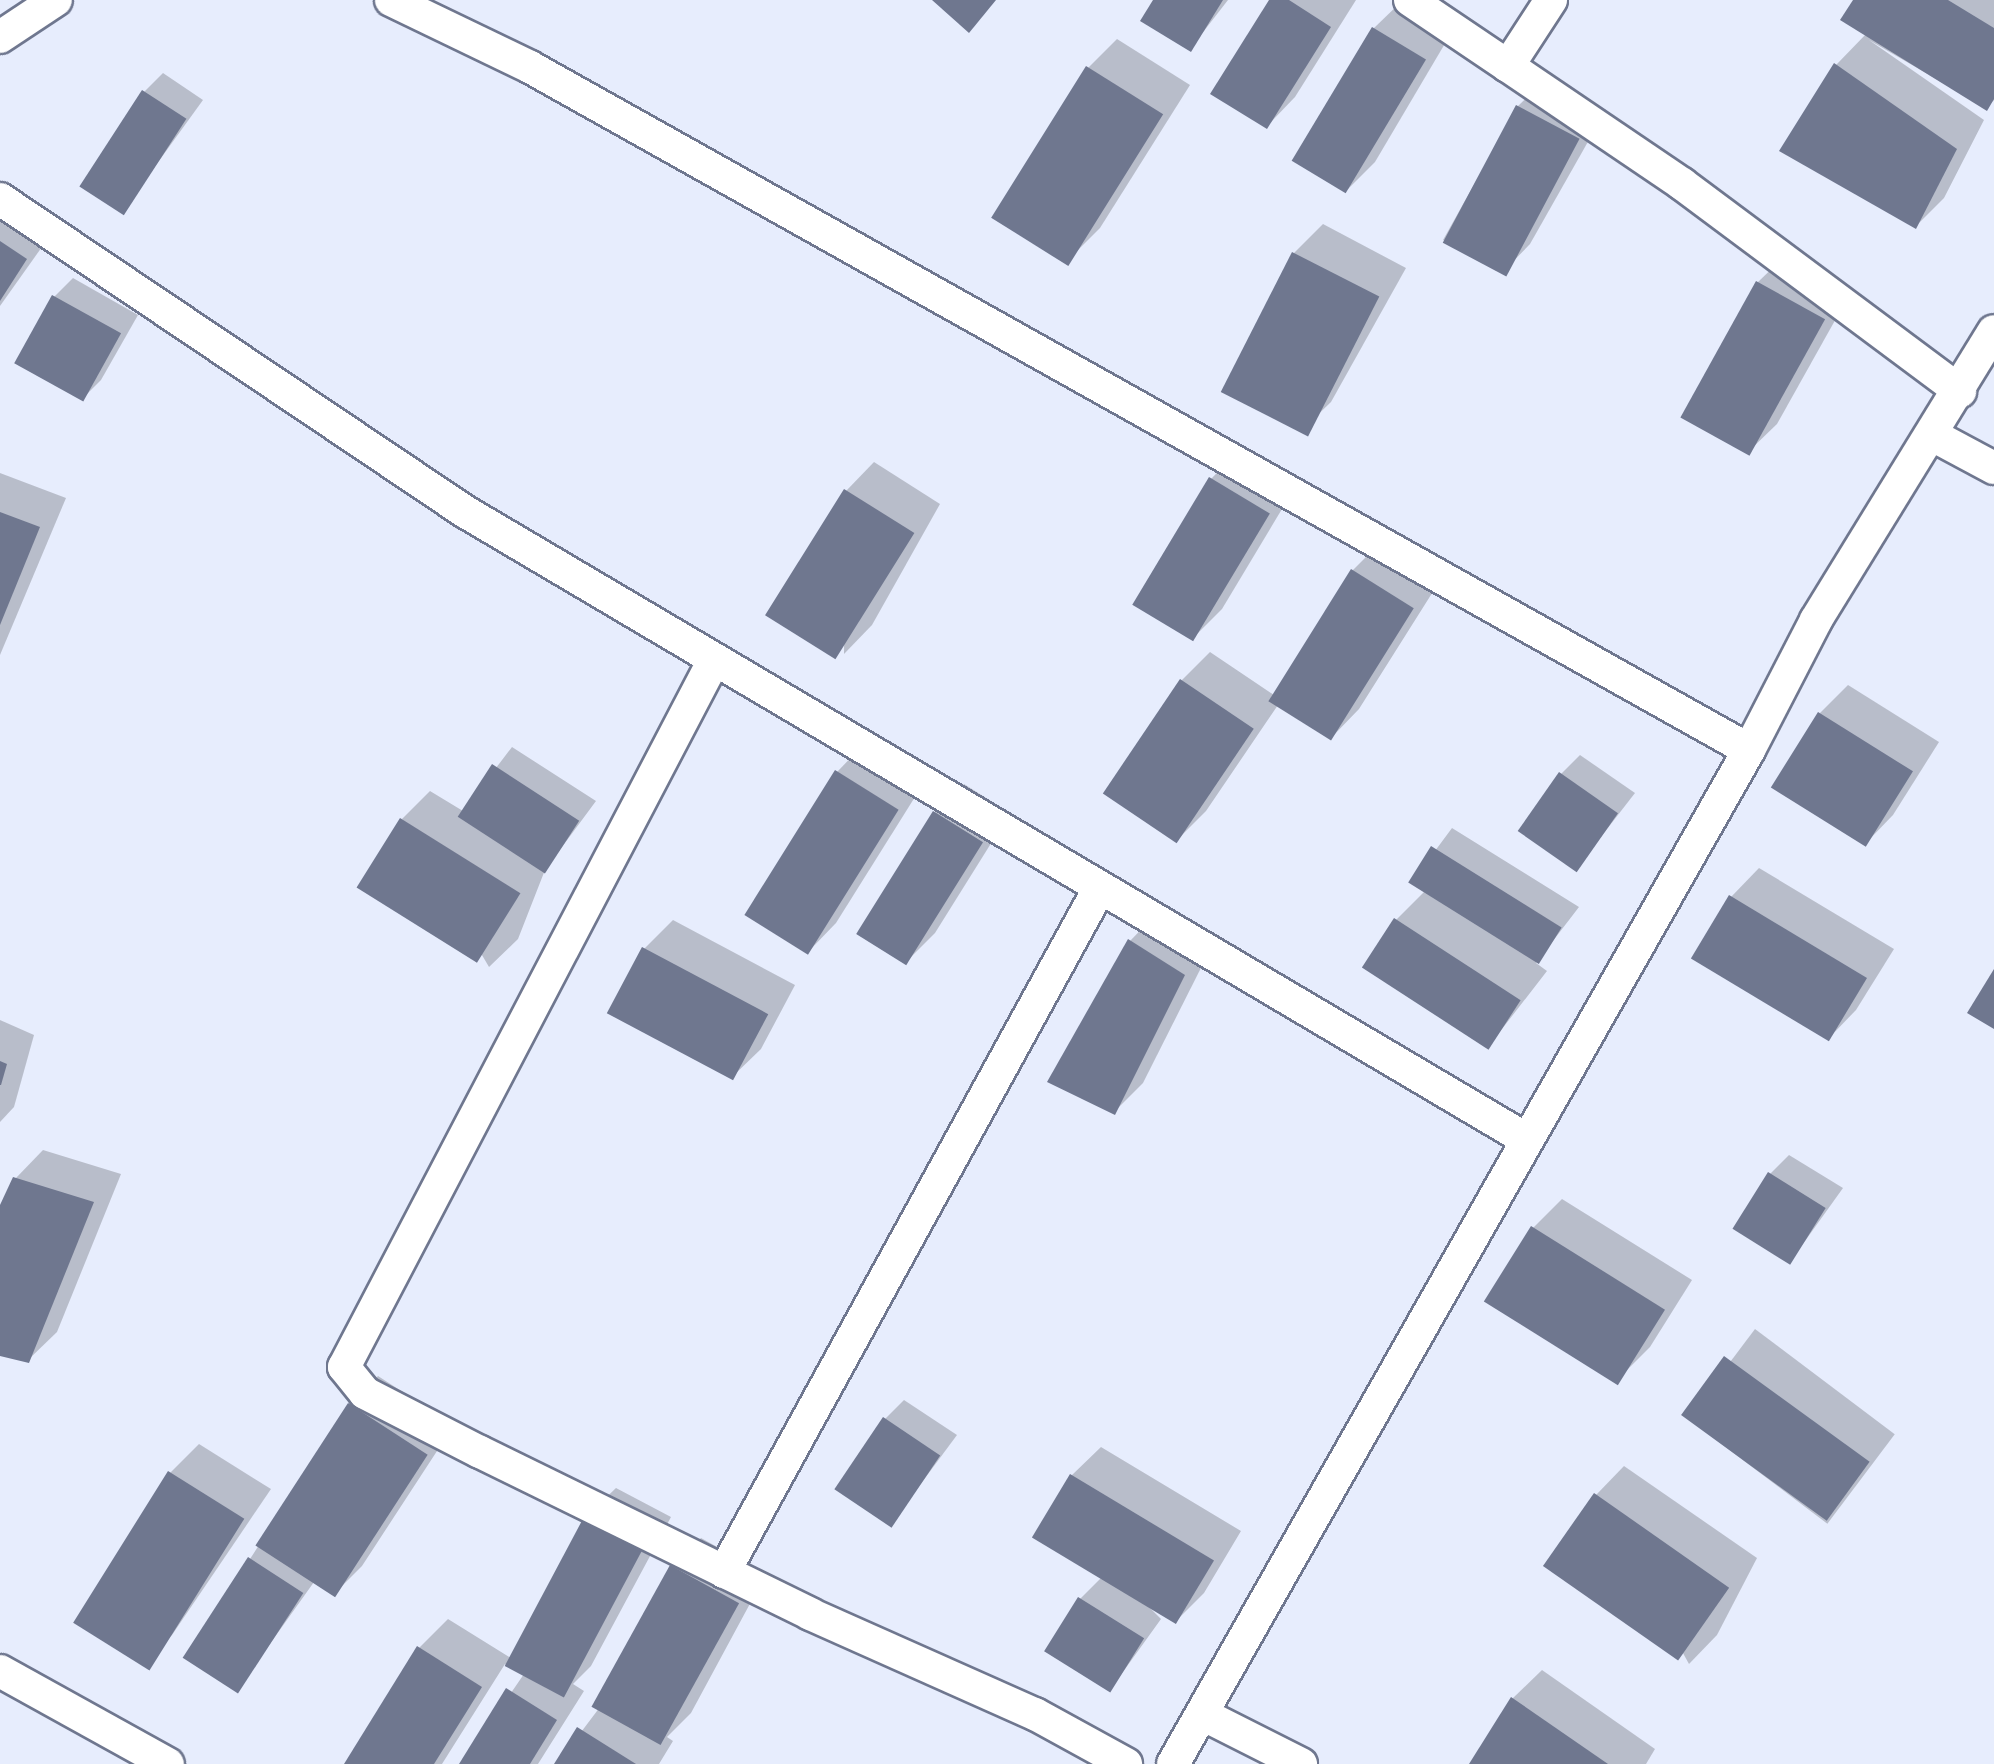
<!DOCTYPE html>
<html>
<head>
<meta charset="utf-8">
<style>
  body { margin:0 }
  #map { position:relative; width:1994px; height:1764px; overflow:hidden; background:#e7edfd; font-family:Helvetica,sans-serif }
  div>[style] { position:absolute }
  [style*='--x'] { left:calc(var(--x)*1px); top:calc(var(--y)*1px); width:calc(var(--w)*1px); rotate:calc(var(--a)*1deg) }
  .shadow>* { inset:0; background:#0003; transform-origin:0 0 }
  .building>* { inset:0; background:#6f778f; transform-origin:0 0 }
  .roads { filter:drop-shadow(2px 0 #6f778f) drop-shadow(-2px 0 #6f778f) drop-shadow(0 2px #6f778f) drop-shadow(0 -2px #6f778f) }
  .street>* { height:32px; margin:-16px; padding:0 16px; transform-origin:16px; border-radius:16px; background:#fff }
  span { translate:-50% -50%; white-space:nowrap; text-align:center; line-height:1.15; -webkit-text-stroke:9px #e7edfd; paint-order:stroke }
</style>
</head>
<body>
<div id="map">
  <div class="shadow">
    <i style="clip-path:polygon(1156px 0,1228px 0,1190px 49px)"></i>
    <i style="clip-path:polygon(1272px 0,1356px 0,1295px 97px,1267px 126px)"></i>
    <i style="clip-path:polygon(1403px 0,1453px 30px,1375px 162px,1347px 190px,1374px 28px)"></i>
    <i style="clip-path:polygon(1856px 0,1994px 0,1994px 100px,1986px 108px,1869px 40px,1984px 120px,1944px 198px,1916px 226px,1836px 65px,1867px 33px)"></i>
    <i style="clip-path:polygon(1117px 39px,1190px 85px,1100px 228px,1071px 257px,1088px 68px)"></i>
    <i style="clip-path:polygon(163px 73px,203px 100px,122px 212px,144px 92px)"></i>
    <i style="clip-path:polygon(1547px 78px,1606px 110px,1530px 244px,1502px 273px,1443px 240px,1518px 106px)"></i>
    <i style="clip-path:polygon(0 195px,54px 230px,0 306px)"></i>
    <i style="clip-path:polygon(1323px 224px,1406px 268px,1331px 402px,1302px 430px,1294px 253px)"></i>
    <i style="clip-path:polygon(1787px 254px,1852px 290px,1777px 424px,1748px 452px,1758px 282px)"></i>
    <i style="clip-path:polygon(73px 278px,138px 315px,101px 380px,82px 399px,54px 297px)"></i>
    <i style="clip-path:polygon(1239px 450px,1297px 484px,1222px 609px,1193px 638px,1211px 479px)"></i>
    <i style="clip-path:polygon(874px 462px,940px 504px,872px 625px,844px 654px,846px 491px)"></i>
    <i style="clip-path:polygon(0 473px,66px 498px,0 655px)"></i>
    <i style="clip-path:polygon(1381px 542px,1441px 579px,1359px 709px,1331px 738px,1278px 705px,1206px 811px,1177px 840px,1182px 680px,1210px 652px,1274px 695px,1353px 570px)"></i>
    <i style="clip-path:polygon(1848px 685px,1939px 742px,1893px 815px,1865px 844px,1820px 713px)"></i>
    <i style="clip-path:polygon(865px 743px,925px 781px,836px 923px,808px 952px,837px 772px)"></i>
    <i style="clip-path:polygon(512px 747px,596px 801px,545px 870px,518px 939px,489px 967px,402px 819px,430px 791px,463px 811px)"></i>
    <i style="clip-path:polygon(1580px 755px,1635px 793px,1576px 869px,1561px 774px)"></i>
    <i style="clip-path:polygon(964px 784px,1010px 813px,935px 933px,906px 962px,935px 813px)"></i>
    <i style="clip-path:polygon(1452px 828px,1579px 907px,1536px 963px,1547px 971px,1488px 1047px,1396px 920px,1426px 890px,1412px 882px)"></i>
    <i style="clip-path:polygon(1759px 868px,1894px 949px,1856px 1010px,1828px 1039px,1731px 897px)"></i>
    <i style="clip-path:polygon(1158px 912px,1212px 946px,1143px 1083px,1114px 1112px,1130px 941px)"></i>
    <i style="clip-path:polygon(673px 920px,795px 985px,761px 1049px,732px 1077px,644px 949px)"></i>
    <i style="clip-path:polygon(0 1020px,34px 1035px,14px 1107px,0 1122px)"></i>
    <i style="clip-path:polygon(43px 1150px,121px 1174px,57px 1332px,28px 1360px,0 1354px,0 1210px,15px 1179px)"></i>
    <i style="clip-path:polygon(1789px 1155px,1843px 1188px,1790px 1262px,1770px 1174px)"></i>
    <i style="clip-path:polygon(1562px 1199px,1692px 1280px,1650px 1347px,1621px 1376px,1533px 1228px)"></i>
    <i style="left:1755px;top:1329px;width:175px;height:112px;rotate:37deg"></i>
    <i style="clip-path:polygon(378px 1376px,454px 1425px,362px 1566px,333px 1595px,314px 1582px,237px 1690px,250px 1559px,350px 1404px)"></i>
    <i style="clip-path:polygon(904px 1400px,957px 1435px,891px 1524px,885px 1419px)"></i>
    <i style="clip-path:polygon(199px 1444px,271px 1489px,172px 1635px,143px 1663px,170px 1473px)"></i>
    <i style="clip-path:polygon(1101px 1447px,1241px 1531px,1204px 1593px,1176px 1621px,1144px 1602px,1161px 1619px,1110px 1690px,1080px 1599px,1102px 1577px,1035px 1536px,1072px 1475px)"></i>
    <i style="clip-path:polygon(1624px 1466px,1757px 1558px,1717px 1635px,1689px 1664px,1596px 1495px)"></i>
    <i style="clip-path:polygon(616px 1488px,671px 1517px,591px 1666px,573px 1684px,584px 1691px,538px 1764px,462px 1764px,524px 1674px,505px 1664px,442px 1764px,346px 1764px,419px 1648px,448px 1619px,511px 1658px,587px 1516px)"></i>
    <i style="clip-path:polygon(701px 1538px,766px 1574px,691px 1713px,667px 1737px,673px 1741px,659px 1764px,557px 1764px,600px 1707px,672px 1567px)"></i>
    <i style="clip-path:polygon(1542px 1670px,1655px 1749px,1646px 1764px,1472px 1764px,1513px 1698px)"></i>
  </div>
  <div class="building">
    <i style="clip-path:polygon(932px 0,996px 0,969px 33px)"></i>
    <i style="clip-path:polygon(1153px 0,1223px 0,1191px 52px,1140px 21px)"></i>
    <i style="clip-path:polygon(1269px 0,1289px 0,1331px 27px,1267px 129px,1210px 94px)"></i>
    <i style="clip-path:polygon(1853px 0,1948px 0,1994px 28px,1994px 99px,1987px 111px,1840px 20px)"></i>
    <i style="left:1372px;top:27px;width:63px;height:156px;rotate:31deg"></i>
    <i style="clip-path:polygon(1834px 63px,1957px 149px,1916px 229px,1779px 151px)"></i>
    <i style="left:1086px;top:66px;width:91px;height:179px;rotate:32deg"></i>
    <i style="left:142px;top:90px;width:53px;height:115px;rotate:33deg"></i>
    <i style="left:1516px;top:105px;width:72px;height:156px;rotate:28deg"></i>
    <i style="clip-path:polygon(0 241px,27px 259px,0 301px)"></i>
    <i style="left:1292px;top:252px;width:98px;height:157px;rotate:27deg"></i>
    <i style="left:1756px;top:281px;width:79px;height:156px;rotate:29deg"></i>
    <i style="left:52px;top:295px;width:79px;height:78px;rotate:29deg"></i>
    <i style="left:1209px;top:477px;width:71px;height:149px;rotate:31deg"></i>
    <i style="left:844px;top:489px;width:83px;height:149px;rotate:32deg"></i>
    <i style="clip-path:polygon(0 512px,40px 527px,0 625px)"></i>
    <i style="left:1351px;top:569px;width:74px;height:156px;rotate:32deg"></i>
    <i style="left:1180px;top:679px;width:89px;height:138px;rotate:34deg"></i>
    <i style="left:1818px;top:712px;width:112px;height:89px;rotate:32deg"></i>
    <i style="left:492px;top:764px;width:104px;height:63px;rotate:33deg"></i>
    <i style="left:835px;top:770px;width:75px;height:171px;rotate:32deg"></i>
    <i style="left:1559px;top:772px;width:72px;height:72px;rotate:35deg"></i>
    <i style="left:933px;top:811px;width:59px;height:145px;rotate:32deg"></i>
    <i style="left:400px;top:818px;width:142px;height:82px;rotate:32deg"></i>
    <i style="left:1431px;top:846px;width:154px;height:43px;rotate:32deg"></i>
    <i style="left:1729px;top:895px;width:161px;height:74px;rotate:31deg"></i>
    <i style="left:1394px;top:918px;width:151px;height:59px;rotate:33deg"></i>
    <i style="clip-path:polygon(1128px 939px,1185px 975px,1115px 1115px,1047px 1082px)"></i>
    <i style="left:642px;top:947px;width:143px;height:75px;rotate:28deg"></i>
    <i style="clip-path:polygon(1994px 969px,1994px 1029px,1967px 1013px)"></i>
    <i style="clip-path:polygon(0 1061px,7px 1064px,1px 1085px,0 1085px)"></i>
    <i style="left:1768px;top:1172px;width:68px;height:67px;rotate:32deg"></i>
    <i style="clip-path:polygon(13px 1177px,94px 1202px,29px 1363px,0 1356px,0 1205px)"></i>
    <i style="left:1531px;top:1226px;width:158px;height:89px;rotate:32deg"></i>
    <i style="left:1724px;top:1356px;width:180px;height:73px;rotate:36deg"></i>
    <i style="left:348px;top:1403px;width:95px;height:170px;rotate:33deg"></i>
    <i style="left:883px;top:1417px;width:69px;height:87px;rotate:34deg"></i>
    <i style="left:168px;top:1471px;width:90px;height:179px;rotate:32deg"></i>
    <i style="left:1070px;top:1474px;width:168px;height:74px;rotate:31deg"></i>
    <i style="left:1594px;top:1493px;width:165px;height:89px;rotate:35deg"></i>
    <i style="left:585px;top:1515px;width:67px;height:171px;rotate:28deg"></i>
    <i style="left:248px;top:1557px;width:66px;height:120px;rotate:33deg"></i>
    <i style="left:670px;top:1565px;width:79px;height:162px;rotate:29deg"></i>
    <i style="left:1078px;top:1597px;width:78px;height:64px;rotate:32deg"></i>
    <i style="clip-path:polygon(417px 1646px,482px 1687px,434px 1764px,344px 1764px)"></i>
    <i style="clip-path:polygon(506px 1688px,557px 1720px,530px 1764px,459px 1764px)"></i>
    <i style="clip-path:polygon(1511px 1697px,1608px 1764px,1469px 1764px)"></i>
    <i style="clip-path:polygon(577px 1727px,636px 1764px,554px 1764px)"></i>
  </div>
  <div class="roads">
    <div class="street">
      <i style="--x:391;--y:0;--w:154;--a:25.7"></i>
      <i style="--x:530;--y:67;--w:1397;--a:29.26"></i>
      <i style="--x:1410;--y:0;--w:118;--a:34"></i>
      <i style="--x:1551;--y:0;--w:79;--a:123.1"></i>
      <i style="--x:1508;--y:66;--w:210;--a:34.1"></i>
      <i style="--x:1682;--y:184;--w:347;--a:36.7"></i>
      <i style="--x:0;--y:37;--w:67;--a:-33.5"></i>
      <i style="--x:0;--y:199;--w:559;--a:33.92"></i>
      <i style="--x:464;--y:511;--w:1232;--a:30.6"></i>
      <i style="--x:1934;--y:436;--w:68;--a:28.1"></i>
      <i style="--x:714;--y:660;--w:798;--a:117.62"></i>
      <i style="--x:344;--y:1367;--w:33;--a:51"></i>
      <i style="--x:365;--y:1393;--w:129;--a:27.2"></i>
      <i style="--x:480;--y:1452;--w:368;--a:26.1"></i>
      <i style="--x:810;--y:1614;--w:246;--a:24"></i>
      <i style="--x:1035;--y:1714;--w:104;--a:28.8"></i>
      <i style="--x:724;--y:1572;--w:779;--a:-61.23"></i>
      <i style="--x:0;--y:1671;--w:192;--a:29"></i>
      <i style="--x:1202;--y:1714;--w:111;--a:26.8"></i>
      <i style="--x:1173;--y:1764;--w:1166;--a:-60.4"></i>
      <i style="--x:1749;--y:750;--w:146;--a:-62.7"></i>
      <i style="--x:1816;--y:620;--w:339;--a:-58.4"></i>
    </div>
  </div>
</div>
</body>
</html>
